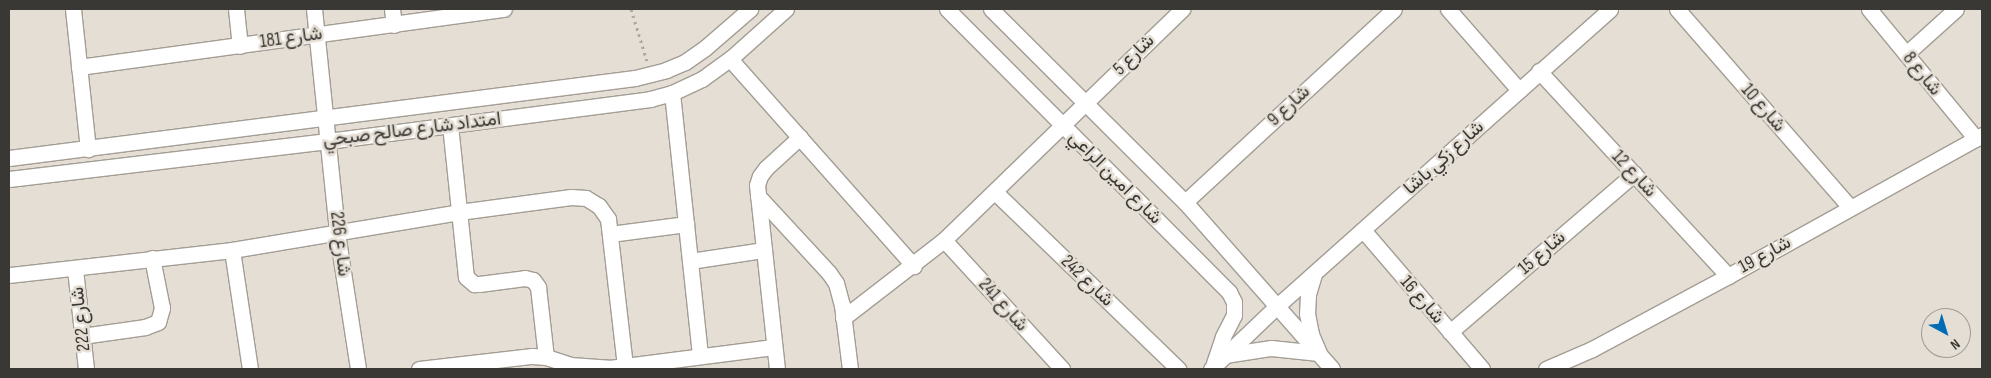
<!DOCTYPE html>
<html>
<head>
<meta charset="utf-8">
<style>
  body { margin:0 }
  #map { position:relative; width:1991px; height:378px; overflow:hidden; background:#e5ded5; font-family:"Sofia Sans Condensed",Vazirmatn,sans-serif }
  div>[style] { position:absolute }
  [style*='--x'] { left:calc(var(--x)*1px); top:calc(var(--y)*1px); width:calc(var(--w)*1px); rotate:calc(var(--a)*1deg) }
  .path>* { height:3px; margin-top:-1.5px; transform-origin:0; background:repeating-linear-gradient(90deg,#aea8a1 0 2.5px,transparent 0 6.5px) }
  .roads { filter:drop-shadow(1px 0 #a39d94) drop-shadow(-1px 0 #a39d94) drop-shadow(0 1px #a39d94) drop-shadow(0 -1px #a39d94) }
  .minor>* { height:15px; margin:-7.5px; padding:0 7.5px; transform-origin:7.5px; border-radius:7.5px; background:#fff }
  span { translate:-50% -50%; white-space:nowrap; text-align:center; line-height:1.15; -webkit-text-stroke:5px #e5ded5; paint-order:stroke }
  .street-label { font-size:19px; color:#3a3834 }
  .frame { position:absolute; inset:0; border:10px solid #3a3834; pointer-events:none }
  .north { position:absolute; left:1921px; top:308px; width:50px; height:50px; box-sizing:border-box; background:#e5ded5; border:1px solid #a19c95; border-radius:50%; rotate:141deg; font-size:14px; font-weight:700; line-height:20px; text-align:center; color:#3a3834 }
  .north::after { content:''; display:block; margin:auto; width:18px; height:22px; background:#016bb6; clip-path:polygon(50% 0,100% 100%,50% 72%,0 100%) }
</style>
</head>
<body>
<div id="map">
  <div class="path">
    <i style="--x:631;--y:9;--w:54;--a:72.9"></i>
  </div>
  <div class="roads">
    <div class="minor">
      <i style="--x:73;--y:9;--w:141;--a:83.9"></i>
      <i style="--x:236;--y:9;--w:37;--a:84"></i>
      <i style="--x:314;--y:9;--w:225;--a:84.1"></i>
      <i style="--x:337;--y:233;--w:138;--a:81.2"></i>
      <i style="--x:392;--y:9;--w:16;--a:83"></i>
      <i style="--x:947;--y:9;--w:400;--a:45.1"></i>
      <i style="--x:1229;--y:292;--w:11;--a:63"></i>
      <i style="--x:1234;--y:302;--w:13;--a:90"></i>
      <i style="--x:1234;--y:315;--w:25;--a:117"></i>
      <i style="--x:1223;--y:337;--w:28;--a:109"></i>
      <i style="--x:991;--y:9;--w:274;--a:44.9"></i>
      <i style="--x:1185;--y:202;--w:222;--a:48.6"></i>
      <i style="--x:1448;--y:9;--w:108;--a:48.8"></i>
      <i style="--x:1677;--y:9;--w:263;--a:48.9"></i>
      <i style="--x:1869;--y:9;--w:168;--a:50.5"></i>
      <i style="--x:1906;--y:54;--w:67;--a:-42"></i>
      <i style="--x:730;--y:59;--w:277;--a:48.4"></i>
      <i style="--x:79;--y:67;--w:429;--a:-7.8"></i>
      <i style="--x:1539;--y:71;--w:279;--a:47.3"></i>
      <i style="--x:672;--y:93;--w:264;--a:83.9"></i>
      <i style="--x:450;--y:125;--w:153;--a:84"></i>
      <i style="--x:466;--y:277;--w:11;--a:41"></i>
      <i style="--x:474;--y:284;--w:5;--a:0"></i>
      <i style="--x:479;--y:284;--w:46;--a:-7.4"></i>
      <i style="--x:525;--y:278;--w:8;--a:14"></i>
      <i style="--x:533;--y:280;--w:9;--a:54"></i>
      <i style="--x:538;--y:287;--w:70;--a:83.5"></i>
      <i style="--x:9;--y:158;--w:631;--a:-7.28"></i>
      <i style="--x:635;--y:78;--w:32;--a:-14"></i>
      <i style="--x:666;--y:70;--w:21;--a:-23"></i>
      <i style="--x:685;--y:62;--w:24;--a:-35"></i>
      <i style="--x:705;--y:48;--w:60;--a:-40.9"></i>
      <i style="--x:9;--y:179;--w:321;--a:-6.8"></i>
      <i style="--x:328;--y:141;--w:325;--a:-7.4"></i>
      <i style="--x:650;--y:99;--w:23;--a:-15"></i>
      <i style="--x:672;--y:93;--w:33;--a:-25"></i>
      <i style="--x:702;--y:79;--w:34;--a:-36"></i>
      <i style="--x:730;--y:59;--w:75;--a:-41.8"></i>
      <i style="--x:995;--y:192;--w:255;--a:44"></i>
      <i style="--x:758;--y:196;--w:105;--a:47.3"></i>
      <i style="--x:829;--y:273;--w:12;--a:55"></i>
      <i style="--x:836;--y:283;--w:23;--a:75"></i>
      <i style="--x:842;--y:305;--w:64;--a:82.9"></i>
      <i style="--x:1185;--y:202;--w:284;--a:-42.7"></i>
      <i style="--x:1363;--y:230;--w:183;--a:49.4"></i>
      <i style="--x:610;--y:234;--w:77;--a:-7.5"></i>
      <i style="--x:944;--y:240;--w:175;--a:47.5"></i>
      <i style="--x:232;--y:250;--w:120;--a:81.4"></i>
      <i style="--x:690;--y:261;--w:75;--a:-8.5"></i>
      <i style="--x:75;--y:269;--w:101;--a:83.7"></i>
      <i style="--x:9;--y:275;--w:224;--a:-6.4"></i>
      <i style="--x:232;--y:250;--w:230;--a:-9.5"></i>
      <i style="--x:459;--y:212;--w:113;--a:-7.6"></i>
      <i style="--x:571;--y:197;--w:15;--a:4"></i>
      <i style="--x:586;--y:198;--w:15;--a:32"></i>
      <i style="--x:599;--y:206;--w:16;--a:55"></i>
      <i style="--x:608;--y:219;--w:148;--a:83.4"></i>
      <i style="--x:843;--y:318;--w:128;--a:-37.7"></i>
      <i style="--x:944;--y:240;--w:332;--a:-44.1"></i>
      <i style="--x:1450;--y:332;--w:243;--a:-40.7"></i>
      <i style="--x:82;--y:336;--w:64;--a:-8.1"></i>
      <i style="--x:145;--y:327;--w:14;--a:-21"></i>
      <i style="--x:158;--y:322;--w:15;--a:-74"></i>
      <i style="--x:162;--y:308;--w:51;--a:-101.3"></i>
      <i style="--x:1225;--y:355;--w:47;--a:-8.7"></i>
      <i style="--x:1271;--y:348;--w:48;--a:5.9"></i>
      <i style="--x:1319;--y:353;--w:21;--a:-113"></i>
      <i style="--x:1311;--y:334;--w:20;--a:-101"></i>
      <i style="--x:1307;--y:314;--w:20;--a:-87"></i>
      <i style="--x:1308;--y:294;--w:21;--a:-73"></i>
      <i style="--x:419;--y:369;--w:114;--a:-6.6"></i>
      <i style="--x:532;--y:356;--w:14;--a:4"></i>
      <i style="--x:546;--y:357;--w:25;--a:18"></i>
      <i style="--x:570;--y:365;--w:39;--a:4"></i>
      <i style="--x:609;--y:368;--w:166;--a:-7.3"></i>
      <i style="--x:777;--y:369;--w:185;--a:-96.2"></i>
      <i style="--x:757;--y:185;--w:9;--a:-72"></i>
      <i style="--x:760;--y:176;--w:10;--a:-53"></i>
      <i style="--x:766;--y:168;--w:46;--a:-42.4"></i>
      <i style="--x:1211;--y:369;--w:91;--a:-43.7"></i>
      <i style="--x:1277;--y:306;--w:446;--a:-41.7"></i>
      <i style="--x:1546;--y:369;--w:50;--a:-23.5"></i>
      <i style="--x:1592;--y:349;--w:154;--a:-28.2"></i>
      <i style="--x:1728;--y:276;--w:291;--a:-29"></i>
    </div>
  </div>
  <div class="street-label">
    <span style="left:291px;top:38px;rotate:-8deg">شارع 181</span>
    <span style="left:1134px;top:55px;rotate:-44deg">شارع 5</span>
    <span style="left:1922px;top:74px;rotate:51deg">شارع 8</span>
    <span style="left:1289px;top:106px;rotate:-43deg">شارع 9</span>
    <span style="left:1763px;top:108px;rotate:49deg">شارع 10</span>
    <span style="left:412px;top:130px;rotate:-7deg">امتداد شارع صالح صبحي</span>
    <span style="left:1444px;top:158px;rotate:-42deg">شارع زكي باشا</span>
    <span style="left:1634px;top:174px;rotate:47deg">شارع 12</span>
    <span style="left:1115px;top:178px;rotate:45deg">شارع امين الراعي</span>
    <span style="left:340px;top:244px;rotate:83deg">شارع 226</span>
    <span style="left:1542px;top:253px;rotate:-41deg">شارع 15</span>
    <span style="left:1765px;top:255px;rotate:-29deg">شارع 19</span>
    <span style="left:1087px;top:281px;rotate:44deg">شارع 242</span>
    <span style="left:1422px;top:300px;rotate:49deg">شارع 16</span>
    <span style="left:1003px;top:305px;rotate:48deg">شارع 241</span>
    <span style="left:81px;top:319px;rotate:-96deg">شارع 222</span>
  </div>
  <div class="frame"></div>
  <div class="north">N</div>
</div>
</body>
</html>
